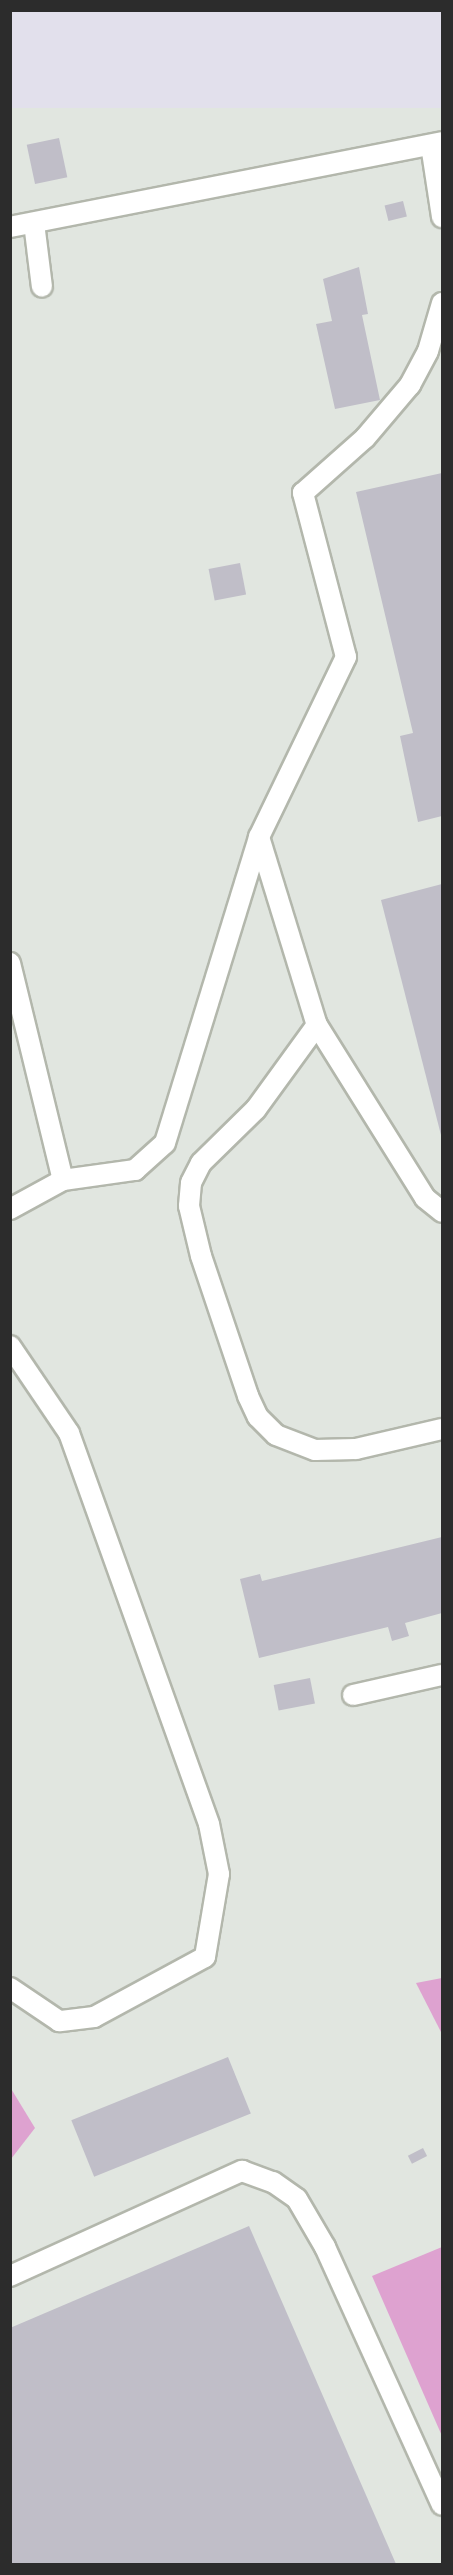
<!DOCTYPE html>
<html>
<head>
<meta charset="utf-8">
<style>
  body { margin:0 }
  #map { position:relative; width:453px; height:2575px; overflow:hidden; background:#e2e0ec; font-family:"Fira Sans",sans-serif }
  div>[style] { position:absolute }
  [style*='--x'] { left:calc(var(--x)*1px); top:calc(var(--y)*1px); width:calc(var(--w)*1px); rotate:calc(var(--a)*1deg) }
  .industrial>* { inset:0; background:#e1e6e0; transform-origin:0 0 }
  .green>* { inset:0; background:#dea2d0 }
  .building>* { inset:0; background:#c0bec8; transform-origin:0 0 }
  .roads { filter:drop-shadow(2px 0 #b3b7ac) drop-shadow(-2px 0 #b3b7ac) drop-shadow(0 2px #b3b7ac) drop-shadow(0 -2px #b3b7ac) }
  .lane>* { height:20px; margin:-10px; padding:0 10px; transform-origin:10px; border-radius:10px; background:#fff }
  span { translate:-50% -50%; white-space:nowrap; text-align:center; line-height:1.15; -webkit-text-stroke:6px #fff; paint-order:stroke }
  .frame { position:absolute; inset:0; border:12px solid #2c2c2c; pointer-events:none }
</style>
</head>
<body>
<div id="map">
  <div class="industrial">
    <i style="left:442px;top:108px;width:2456px;height:443px;rotate:90deg"></i>
  </div>
  <div class="green">
    <i style="clip-path:polygon(442px 1978px,442px 2034px,416px 1983px)"></i>
    <i style="clip-path:polygon(10px 2087px,35px 2128px,11px 2159px,10px 2159px)"></i>
    <i style="clip-path:polygon(442px 2247px,442px 2436px,372px 2276px)"></i>
  </div>
  <div class="building">
    <i style="left:59px;top:138px;width:40px;height:33px;rotate:78deg"></i>
    <i style="left:403px;top:201px;width:16px;height:19px;rotate:76deg"></i>
    <i style="clip-path:polygon(359px 267px,368px 314px,362px 315px,380px 400px,335px 409px,316px 324px,332px 321px,323px 279px)"></i>
    <i style="clip-path:polygon(442px 473px,442px 816px,418px 822px,400px 736px,413px 733px,356px 492px)"></i>
    <i style="left:240px;top:563px;width:32px;height:32px;rotate:79deg"></i>
    <i style="clip-path:polygon(442px 884px,442px 1139px,381px 900px)"></i>
    <i style="clip-path:polygon(442px 1537px,442px 1613px,405px 1623px,409px 1636px,392px 1641px,388px 1627px,259px 1658px,240px 1579px,260px 1574px,262px 1581px)"></i>
    <i style="left:310px;top:1678px;width:26px;height:37px;rotate:79deg"></i>
    <i style="left:228px;top:2057px;width:61px;height:169px;rotate:68deg"></i>
    <i style="left:423px;top:2148px;width:9px;height:17px;rotate:63deg"></i>
    <i style="clip-path:polygon(249px 2226px,396px 2564px,10px 2564px,10px 2328px)"></i>
  </div>
  <div class="roads">
    <div class="lane">
      <i style="--x:431;--y:145;--w:73;--a:81.3"></i>
      <i style="--x:34;--y:223;--w:64;--a:82.9"></i>
      <i style="--x:10;--y:227;--w:440;--a:-11.1"></i>
      <i style="--x:259;--y:837;--w:197;--a:72.9"></i>
      <i style="--x:317;--y:1025;--w:204;--a:58"></i>
      <i style="--x:425;--y:1198;--w:22;--a:39"></i>
      <i style="--x:10;--y:963;--w:223;--a:76.3"></i>
      <i style="--x:317;--y:1025;--w:104;--a:126"></i>
      <i style="--x:256;--y:1109;--w:77;--a:135.5"></i>
      <i style="--x:201;--y:1163;--w:22;--a:117"></i>
      <i style="--x:191;--y:1183;--w:23;--a:95"></i>
      <i style="--x:189;--y:1206;--w:51;--a:76.5"></i>
      <i style="--x:201;--y:1256;--w:148;--a:71.4"></i>
      <i style="--x:248;--y:1396;--w:23;--a:65"></i>
      <i style="--x:258;--y:1417;--w:25;--a:45"></i>
      <i style="--x:276;--y:1435;--w:42;--a:21"></i>
      <i style="--x:315;--y:1450;--w:41;--a:-1.4"></i>
      <i style="--x:356;--y:1449;--w:88;--a:-13.1"></i>
      <i style="--x:10;--y:1209;--w:60;--a:-28.7"></i>
      <i style="--x:63;--y:1180;--w:73;--a:-7.9"></i>
      <i style="--x:135;--y:1170;--w:40;--a:-42"></i>
      <i style="--x:165;--y:1143;--w:320;--a:-72.9"></i>
      <i style="--x:259;--y:837;--w:200;--a:-64.2"></i>
      <i style="--x:346;--y:657;--w:170;--a:-104.7"></i>
      <i style="--x:303;--y:493;--w:83;--a:-41.6"></i>
      <i style="--x:365;--y:438;--w:70;--a:-49.7"></i>
      <i style="--x:410;--y:385;--w:38;--a:-62"></i>
      <i style="--x:428;--y:351;--w:50;--a:-73.7"></i>
      <i style="--x:10;--y:1346;--w:105;--a:55.9"></i>
      <i style="--x:69;--y:1433;--w:415;--a:70.3"></i>
      <i style="--x:209;--y:1824;--w:51;--a:78.7"></i>
      <i style="--x:219;--y:1874;--w:84;--a:99.6"></i>
      <i style="--x:205;--y:1957;--w:126;--a:151.6"></i>
      <i style="--x:94;--y:2017;--w:35;--a:173"></i>
      <i style="--x:59;--y:2021;--w:59;--a:-146"></i>
      <i style="--x:353;--y:1695;--w:91;--a:-12.7"></i>
      <i style="--x:10;--y:2276;--w:255;--a:-24.4"></i>
      <i style="--x:242;--y:2171;--w:33;--a:20"></i>
      <i style="--x:273;--y:2182;--w:29;--a:35"></i>
      <i style="--x:297;--y:2199;--w:56;--a:59.7"></i>
      <i style="--x:325;--y:2247;--w:283;--a:65.6"></i>
    </div>
  </div>
  <div class="frame"></div>
</div>
</body>
</html>
